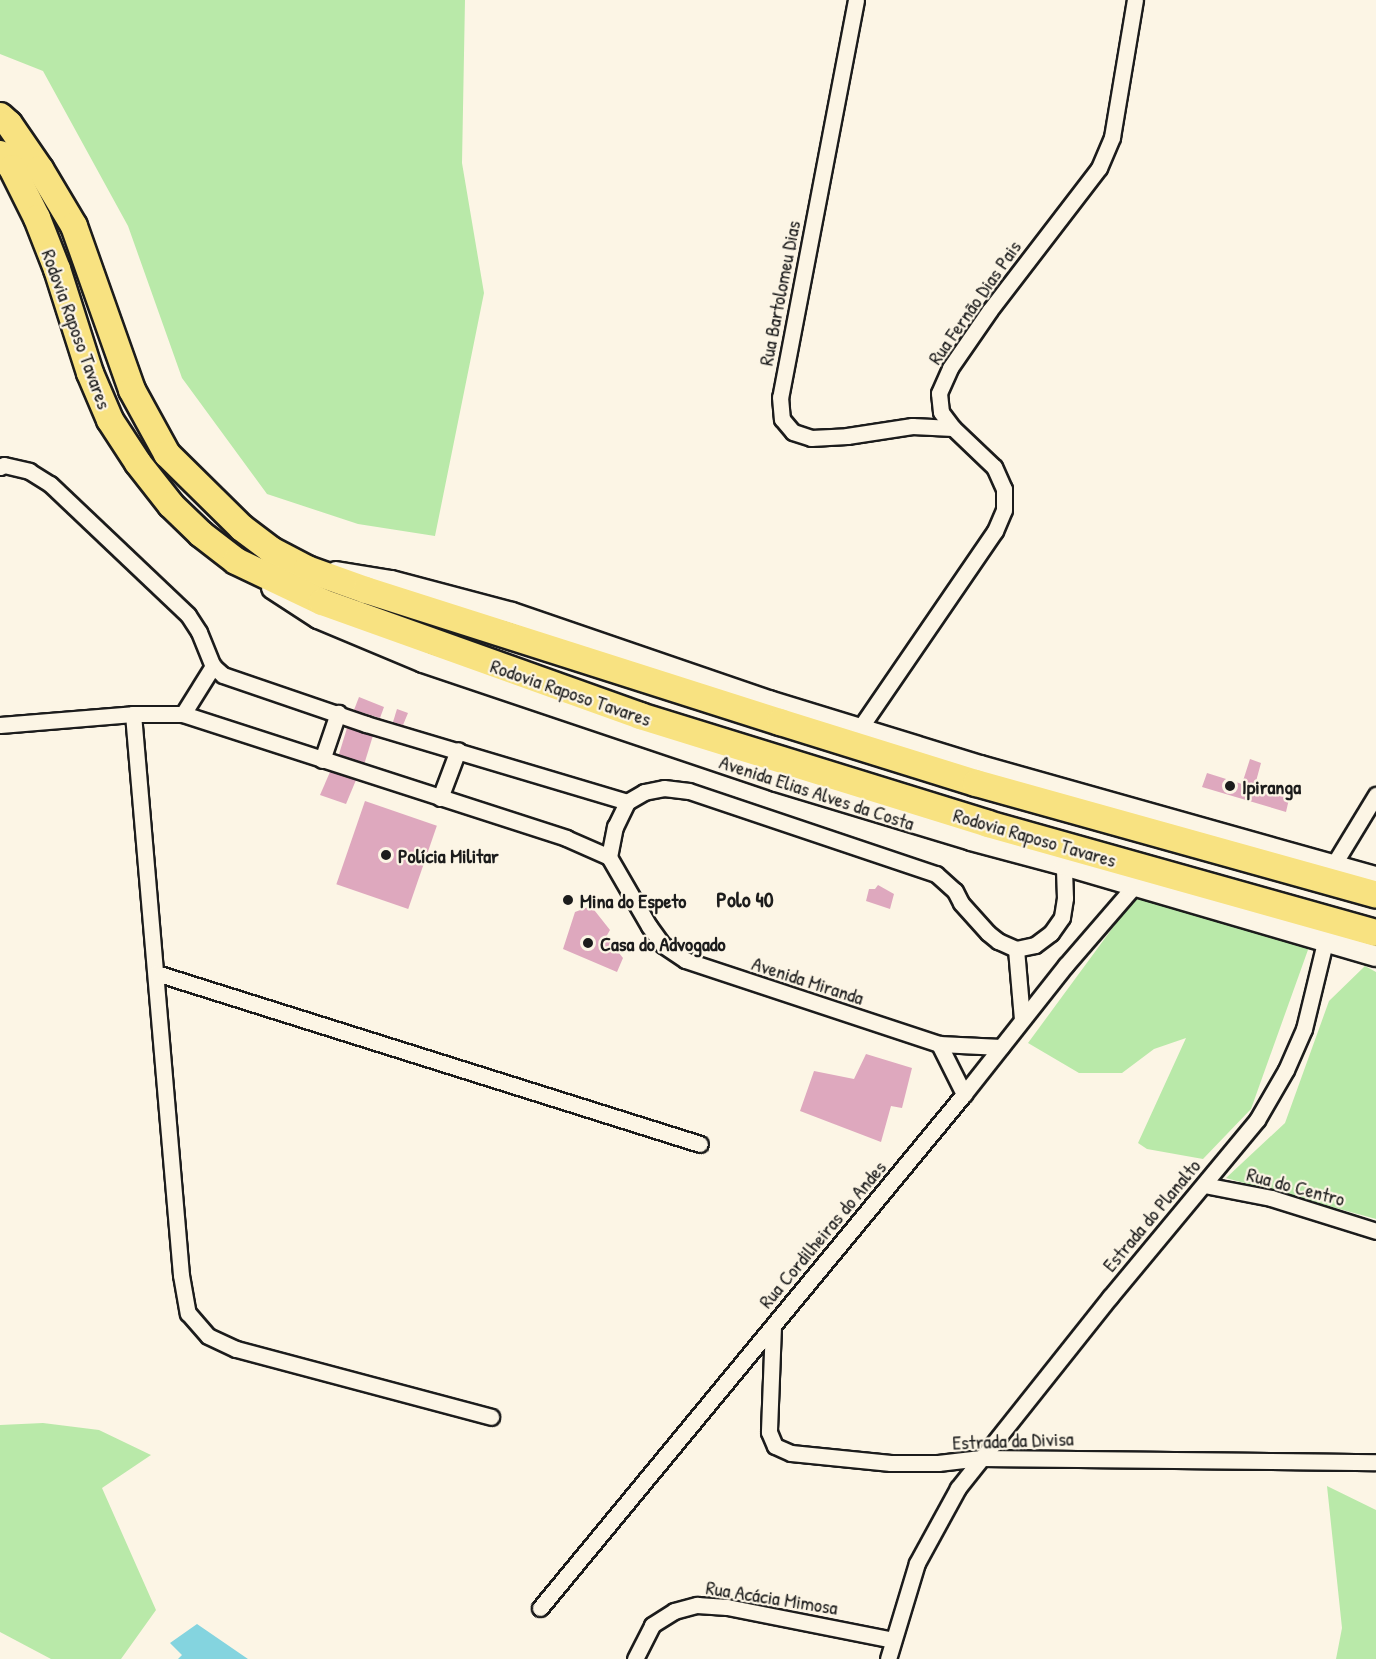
<!DOCTYPE html>
<html>
<head>
<meta charset="utf-8">
<style>
  body { margin:0 }
  #map { position:relative; width:1376px; height:1659px; overflow:hidden; background:#fcf5e5; font-family:"Patrick Hand",sans-serif }
  div>[style] { position:absolute }
  [style*='--x'] { left:calc(var(--x)*1px); top:calc(var(--y)*1px); width:calc(var(--w)*1px); rotate:calc(var(--a)*1deg) }
  .green>* { inset:0; background:#b9e9a9 }
  .water>* { inset:0; background:#84d4df }
  .building>* { inset:0; background:#dea8be; transform-origin:0 0 }
  .roads { filter:drop-shadow(2px 0 #1c1c1c) drop-shadow(-2px 0 #1c1c1c) drop-shadow(0 2px #1c1c1c) drop-shadow(0 -2px #1c1c1c) }
  .street>* { height:15px; margin:-7.5px; padding:0 7.5px; transform-origin:7.5px; border-radius:7.5px; background:#fcf5e5 }
  .secondary>* { height:20px; margin:-10px; padding:0 10px; transform-origin:10px; border-radius:10px; background:#fcf5e5 }
  .highway>* { height:26px; margin:-13px; padding:0 13px; transform-origin:13px; border-radius:13px; background:#f8e281 }
  .dots>* { width:16px; height:16px; translate:-50% -50%; box-sizing:border-box; border:3px solid #fcf5e5; border-radius:50% }
  span { translate:-50% -50%; white-space:nowrap; text-align:center; line-height:1.15; -webkit-text-stroke:4.5px #fcf5e5; paint-order:stroke }
  .street-label { font-size:20px; color:#1c1c1c }
  .poi-label { font-size:20px; color:#1c1c1c; font-weight:700 }
  .left { translate:0 -50%; text-align:left }
  .quarter-label { font-size:22px; color:#1c1c1c; font-weight:700 }
</style>
</head>
<body>
<div id="map">
  <div class="green">
    <i style="clip-path:polygon(0 0,465px 0,462px 163px,484px 293px,435px 536px,358px 524px,267px 494px,182px 378px,128px 226px,43px 71px,0 54px)"></i>
    <i style="clip-path:polygon(1136px 896px,1309px 947px,1251px 1109px,1203px 1159px,1147px 1149px,1138px 1143px,1186px 1038px,1154px 1049px,1122px 1073px,1079px 1073px,1028px 1043px)"></i>
    <i style="clip-path:polygon(1365px 966px,1376px 972px,1376px 1219px,1226px 1178px,1285px 1123px,1329px 1001px)"></i>
    <i style="clip-path:polygon(43px 1423px,99px 1430px,151px 1455px,102px 1488px,156px 1610px,121px 1659px,51px 1659px,0 1632px,0 1425px)"></i>
    <i style="clip-path:polygon(1327px 1486px,1376px 1510px,1376px 1659px,1336px 1659px,1342px 1628px)"></i>
  </div>
  <div class="water">
    <i style="clip-path:polygon(197px 1624px,248px 1659px,178px 1659px,182px 1655px,170px 1643px)"></i>
  </div>
  <div class="building">
    <i style="clip-path:polygon(359px 697px,384px 707px,380px 718px,354px 710px)"></i>
    <i style="clip-path:polygon(397px 709px,408px 713px,403px 725px,393px 722px)"></i>
    <i style="left:347px;top:728px;width:27px;height:28px;rotate:17deg"></i>
    <i style="clip-path:polygon(1250px 759px,1261px 763px,1255px 785px,1289px 799px,1286px 812px,1202px 787px,1207px 773px,1242px 784px)"></i>
    <i style="clip-path:polygon(330px 772px,356px 780px,346px 804px,320px 795px)"></i>
    <i style="left:365px;top:801px;width:76px;height:88px;rotate:19deg"></i>
    <i style="clip-path:polygon(878px 885px,894px 894px,890px 909px,866px 901px,869px 889px,875px 889px)"></i>
    <i style="clip-path:polygon(591px 906px,610px 930px,606px 937px,623px 958px,617px 972px,563px 949px,575px 912px)"></i>
    <i style="clip-path:polygon(866px 1054px,912px 1068px,902px 1108px,891px 1106px,881px 1142px,800px 1111px,814px 1071px,854px 1079px)"></i>
  </div>
  <div class="roads">
    <div class="street">
      <i style="--x:856;--y:0;--w:404;--a:100.8"></i>
      <i style="--x:780;--y:397;--w:22;--a:85"></i>
      <i style="--x:782;--y:419;--w:17;--a:50"></i>
      <i style="--x:793;--y:432;--w:19;--a:18"></i>
      <i style="--x:811;--y:438;--w:36;--a:-3"></i>
      <i style="--x:847;--y:436;--w:66;--a:-8.7"></i>
      <i style="--x:912;--y:426;--w:41;--a:2.8"></i>
      <i style="--x:0;--y:467;--w:4;--a:-27"></i>
      <i style="--x:4;--y:465;--w:26;--a:13"></i>
      <i style="--x:29;--y:471;--w:25;--a:32"></i>
      <i style="--x:50;--y:484;--w:190;--a:43.5"></i>
      <i style="--x:188;--y:615;--w:20;--a:57"></i>
      <i style="--x:199;--y:632;--w:37;--a:68"></i>
      <i style="--x:213;--y:666;--w:13;--a:42"></i>
      <i style="--x:223;--y:675;--w:151;--a:18.9"></i>
      <i style="--x:366;--y:724;--w:272;--a:16.6"></i>
      <i style="--x:133;--y:714;--w:563;--a:85.11"></i>
      <i style="--x:181;--y:1275;--w:39;--a:80"></i>
      <i style="--x:188;--y:1313;--w:30;--a:49"></i>
      <i style="--x:208;--y:1336;--w:31;--a:25"></i>
      <i style="--x:236;--y:1349;--w:264;--a:14.9"></i>
      <i style="--x:183;--y:714;--w:57;--a:-58"></i>
      <i style="--x:0;--y:725;--w:133;--a:-4.7"></i>
      <i style="--x:133;--y:714;--w:50;--a:0"></i>
      <i style="--x:183;--y:714;--w:403;--a:17.9"></i>
      <i style="--x:566;--y:838;--w:47;--a:23.8"></i>
      <i style="--x:860;--y:728;--w:239;--a:-55.6"></i>
      <i style="--x:995;--y:531;--w:23;--a:-67"></i>
      <i style="--x:1004;--y:510;--w:21;--a:-90"></i>
      <i style="--x:1004;--y:489;--w:24;--a:-114"></i>
      <i style="--x:994;--y:467;--w:57;--a:-136.4"></i>
      <i style="--x:953;--y:428;--w:20;--a:-127"></i>
      <i style="--x:941;--y:412;--w:19;--a:-96"></i>
      <i style="--x:939;--y:393;--w:27;--a:-66"></i>
      <i style="--x:950;--y:368;--w:70;--a:-55.4"></i>
      <i style="--x:990;--y:310;--w:179;--a:-52.5"></i>
      <i style="--x:1099;--y:168;--w:34;--a:-67"></i>
      <i style="--x:1112;--y:137;--w:139;--a:-80.5"></i>
      <i style="--x:322;--y:760;--w:50;--a:-71.2"></i>
      <i style="--x:440;--y:798;--w:51;--a:-69.4"></i>
      <i style="--x:609;--y:857;--w:31;--a:-79"></i>
      <i style="--x:615;--y:827;--w:28;--a:-64"></i>
      <i style="--x:627;--y:802;--w:20;--a:-30"></i>
      <i style="--x:644;--y:792;--w:20;--a:-11"></i>
      <i style="--x:664;--y:788;--w:25;--a:7"></i>
      <i style="--x:689;--y:791;--w:261;--a:18.6"></i>
      <i style="--x:936;--y:874;--w:25;--a:42"></i>
      <i style="--x:955;--y:891;--w:13;--a:63"></i>
      <i style="--x:961;--y:903;--w:40;--a:48"></i>
      <i style="--x:988;--y:933;--w:13;--a:39"></i>
      <i style="--x:998;--y:941;--w:20;--a:24"></i>
      <i style="--x:1016;--y:949;--w:19;--a:-12"></i>
      <i style="--x:1035;--y:945;--w:20;--a:-37"></i>
      <i style="--x:1051;--y:933;--w:19;--a:-55"></i>
      <i style="--x:1062;--y:917;--w:19;--a:-81"></i>
      <i style="--x:1065;--y:898;--w:33;--a:-92"></i>
      <i style="--x:609;--y:857;--w:80;--a:59.9"></i>
      <i style="--x:649;--y:926;--w:24;--a:54"></i>
      <i style="--x:663;--y:945;--w:27;--a:34"></i>
      <i style="--x:685;--y:960;--w:268;--a:18.3"></i>
      <i style="--x:939;--y:1044;--w:62;--a:2.8"></i>
      <i style="--x:1334;--y:864;--w:81;--a:-58.7"></i>
      <i style="--x:1016;--y:949;--w:70;--a:85.1"></i>
      <i style="--x:156;--y:973;--w:570;--a:17.45"></i>
      <i style="--x:939;--y:1044;--w:56;--a:63.4"></i>
      <i style="--x:1204;--y:1185;--w:68;--a:11"></i>
      <i style="--x:1271;--y:1198;--w:110;--a:17.4"></i>
      <i style="--x:773;--y:1326;--w:106;--a:92.2"></i>
      <i style="--x:769;--y:1432;--w:15;--a:67"></i>
      <i style="--x:775;--y:1446;--w:17;--a:24"></i>
      <i style="--x:791;--y:1453;--w:100;--a:5.7"></i>
      <i style="--x:891;--y:1463;--w:47;--a:0"></i>
      <i style="--x:938;--y:1463;--w:43;--a:-6.6"></i>
      <i style="--x:981;--y:1458;--w:395;--a:0.6"></i>
      <i style="--x:540;--y:1608;--w:666;--a:-50.48"></i>
      <i style="--x:964;--y:1094;--w:164;--a:-51.7"></i>
      <i style="--x:1066;--y:965;--w:106;--a:-49.2"></i>
      <i style="--x:635;--y:1659;--w:38;--a:-63"></i>
      <i style="--x:652;--y:1625;--w:26;--a:-32"></i>
      <i style="--x:674;--y:1611;--w:24;--a:-15"></i>
      <i style="--x:697;--y:1605;--w:30;--a:4"></i>
      <i style="--x:727;--y:1607;--w:169;--a:11.2"></i>
      <i style="--x:888;--y:1659;--w:100;--a:-73.2"></i>
      <i style="--x:917;--y:1563;--w:85;--a:-61.3"></i>
      <i style="--x:958;--y:1488;--w:244;--a:-51.5"></i>
      <i style="--x:1110;--y:1297;--w:230;--a:-50.3"></i>
      <i style="--x:1257;--y:1120;--w:58;--a:-59.9"></i>
      <i style="--x:1286;--y:1070;--w:45;--a:-66.3"></i>
      <i style="--x:1304;--y:1029;--w:89;--a:-76.4"></i>
    </div>
    <div class="secondary">
      <i style="--x:336;--y:572;--w:56;--a:9.3"></i>
      <i style="--x:391;--y:581;--w:125;--a:14.8"></i>
      <i style="--x:512;--y:613;--w:272;--a:18.9"></i>
      <i style="--x:769;--y:701;--w:221;--a:17.1"></i>
      <i style="--x:980;--y:766;--w:411;--a:15.7"></i>
      <i style="--x:272;--y:588;--w:55;--a:33.1"></i>
      <i style="--x:318;--y:618;--w:114;--a:22.7"></i>
      <i style="--x:423;--y:662;--w:373;--a:18.6"></i>
      <i style="--x:776;--y:781;--w:204;--a:16.8"></i>
      <i style="--x:971;--y:840;--w:96;--a:15"></i>
      <i style="--x:1064;--y:865;--w:325;--a:16.3"></i>
    </div>
    <div class="highway">
      <i style="--x:0;--y:116;--w:12;--a:42"></i>
      <i style="--x:9;--y:124;--w:55;--a:55.4"></i>
      <i style="--x:40;--y:169;--w:66;--a:59.2"></i>
      <i style="--x:74;--y:226;--w:174;--a:70.5"></i>
      <i style="--x:132;--y:390;--w:73;--a:61.3"></i>
      <i style="--x:167;--y:454;--w:105;--a:44.6"></i>
      <i style="--x:242;--y:528;--w:36;--a:37"></i>
      <i style="--x:271;--y:550;--w:41;--a:27.8"></i>
      <i style="--x:307;--y:569;--w:63;--a:19.6"></i>
      <i style="--x:366;--y:590;--w:435;--a:17.7"></i>
      <i style="--x:780;--y:722;--w:205;--a:17.3"></i>
      <i style="--x:976;--y:783;--w:415;--a:15.6"></i>
      <i style="--x:0;--y:154;--w:18;--a:49"></i>
      <i style="--x:12;--y:168;--w:56;--a:63.4"></i>
      <i style="--x:37;--y:218;--w:55;--a:68.6"></i>
      <i style="--x:57;--y:269;--w:109;--a:72.4"></i>
      <i style="--x:90;--y:373;--w:51;--a:66.9"></i>
      <i style="--x:110;--y:420;--w:51;--a:56.9"></i>
      <i style="--x:138;--y:463;--w:53;--a:51.8"></i>
      <i style="--x:171;--y:505;--w:42;--a:44"></i>
      <i style="--x:201;--y:534;--w:44;--a:37.6"></i>
      <i style="--x:236;--y:561;--w:95;--a:25.5"></i>
      <i style="--x:322;--y:602;--w:338;--a:19.7"></i>
      <i style="--x:640;--y:716;--w:364;--a:17.2"></i>
      <i style="--x:988;--y:824;--w:403;--a:15.7"></i>
    </div>
  </div>
  <div class="dots">
    <i style="left:1230px;top:786px;background:#1c1c1c"></i>
    <i style="left:386px;top:855px;background:#1c1c1c"></i>
    <i style="left:568px;top:900px;background:#1c1c1c"></i>
    <i style="left:588px;top:943px;background:#1c1c1c"></i>
  </div>
  <div class="street-label">
    <span style="left:779px;top:293px;rotate:-79deg">Rua Bartolomeu Dias</span>
    <span style="left:974px;top:302px;rotate:-55deg">Rua Fernão Dias Pais</span>
    <span style="left:77px;top:329px;rotate:70deg">Rodovia Raposo Tavares</span>
    <span style="left:571px;top:692px;rotate:19deg">Rodovia Raposo Tavares</span>
    <span style="left:817px;top:792px;rotate:18deg">Avenida Elias Alves da Costa</span>
    <span style="left:1035px;top:837px;rotate:16deg">Rodovia Raposo Tavares</span>
    <span style="left:808px;top:980px;rotate:18deg">Avenida Miranda</span>
    <span style="left:1296px;top:1186px;rotate:15deg">Rua do Centro</span>
    <span style="left:1151px;top:1215px;rotate:-50deg">Estrada do Planalto</span>
    <span style="left:822px;top:1234px;rotate:-50deg">Rua Cordilheiras do Andes</span>
    <span style="left:1013px;top:1440px;rotate:-2deg">Estrada da Divisa</span>
    <span style="left:772px;top:1597px;rotate:9deg">Rua Acácia Mimosa</span>
  </div>
  <div class="poi-label">
    <span class="left" style="left:1242px;top:786px">Ipiranga</span>
    <span class="left" style="left:398px;top:855px">Polícia Militar</span>
    <span class="left" style="left:580px;top:900px">Mina do Espeto</span>
    <span class="left" style="left:600px;top:943px">Casa do Advogado</span>
  </div>
  <div class="quarter-label">
    <span style="left:745px;top:900px">Polo 40</span>
  </div>
</div>
</body>
</html>
